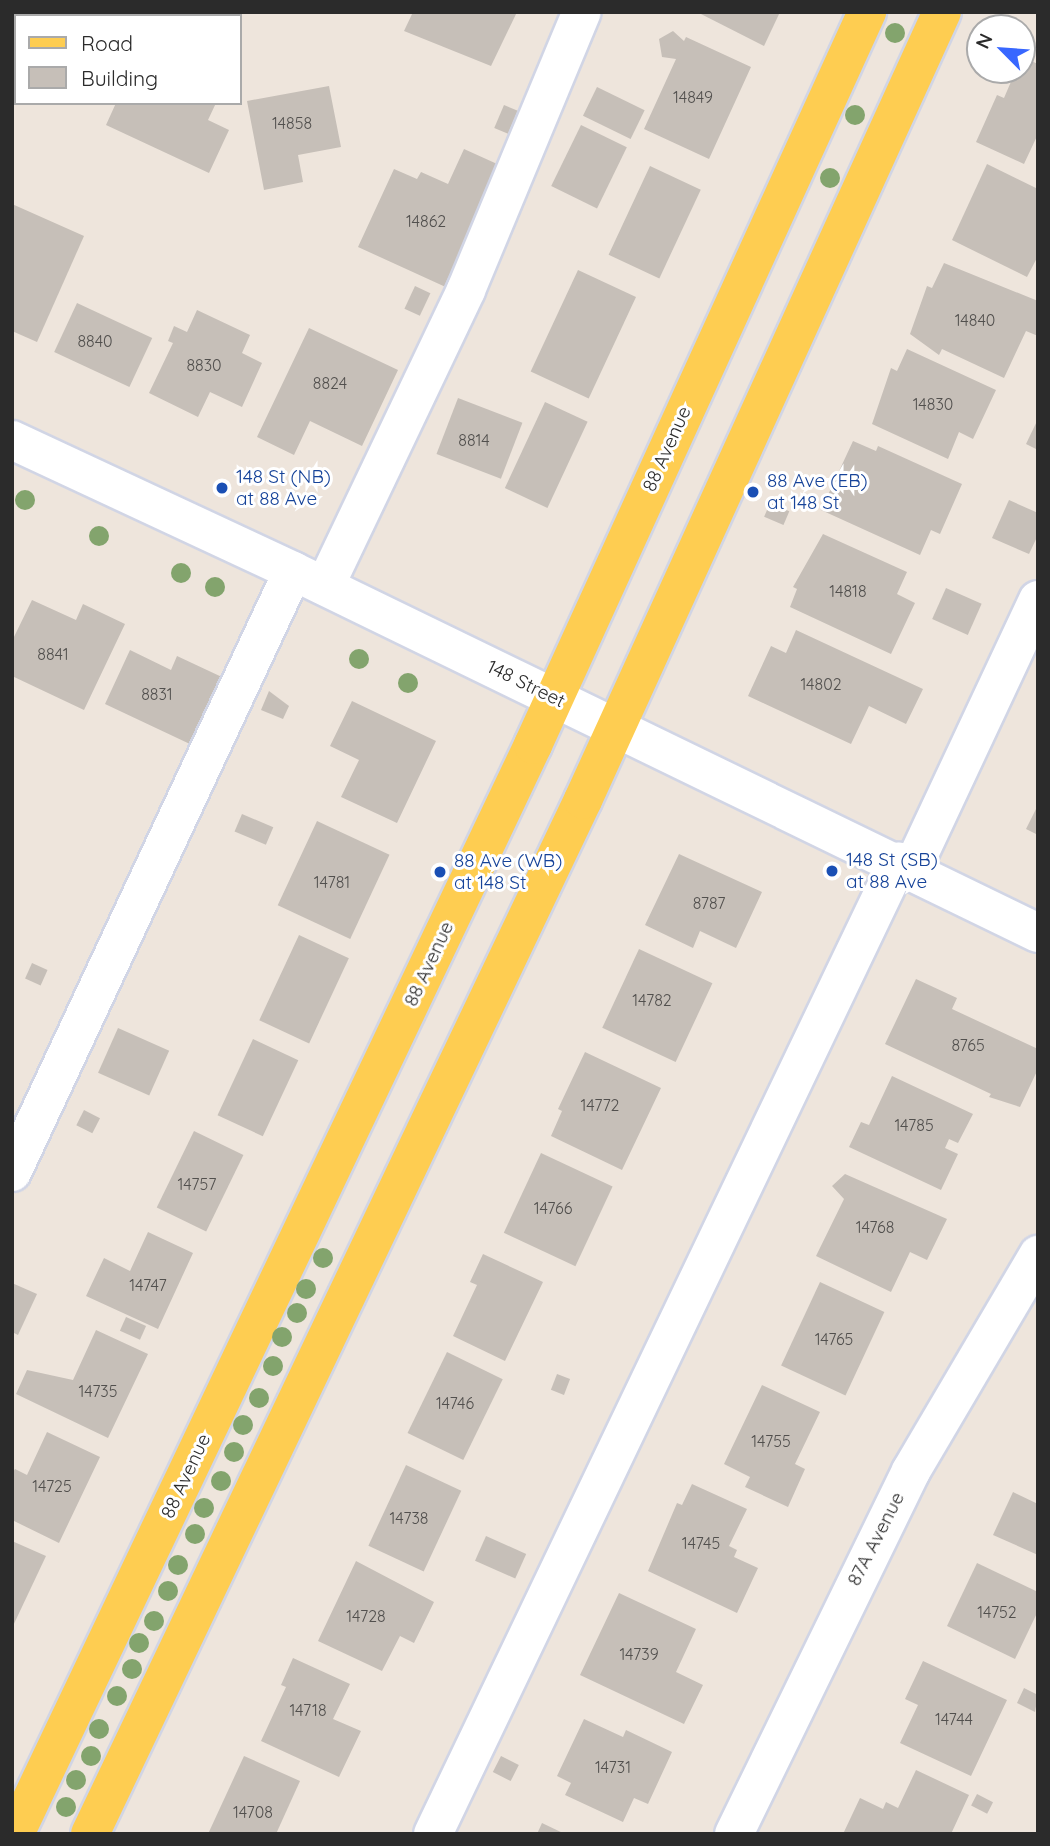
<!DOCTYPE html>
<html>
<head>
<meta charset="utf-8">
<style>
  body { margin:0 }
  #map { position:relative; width:1050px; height:1846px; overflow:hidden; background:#eee5dc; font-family:Quicksand,sans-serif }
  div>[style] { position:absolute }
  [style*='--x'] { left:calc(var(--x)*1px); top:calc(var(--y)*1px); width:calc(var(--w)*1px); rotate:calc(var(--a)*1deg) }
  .building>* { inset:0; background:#c6bfb8; transform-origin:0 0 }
  .roads { filter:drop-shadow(2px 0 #d1d5e5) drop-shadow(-2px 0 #d1d5e5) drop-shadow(0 2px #d1d5e5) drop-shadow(0 -2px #d1d5e5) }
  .minor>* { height:38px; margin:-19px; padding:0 19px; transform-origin:19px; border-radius:19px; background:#fff }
  .major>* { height:38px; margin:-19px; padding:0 19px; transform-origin:19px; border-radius:19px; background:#fecd51 }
  .trees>* { width:20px; height:20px; margin:-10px; border-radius:50%; background:#83a46d }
  .dots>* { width:19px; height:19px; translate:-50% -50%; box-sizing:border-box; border:4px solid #fff; border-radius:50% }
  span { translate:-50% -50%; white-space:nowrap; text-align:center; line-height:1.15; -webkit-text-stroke:6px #fff; paint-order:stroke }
  .number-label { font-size:16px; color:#52504e }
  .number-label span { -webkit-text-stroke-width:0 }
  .street-label { font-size:19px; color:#2b2b2b }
  .transit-label { font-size:19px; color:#164399 }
  .left { translate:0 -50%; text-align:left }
  .frame { position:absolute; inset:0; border:14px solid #2b2b2b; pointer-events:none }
  .legend { position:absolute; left:14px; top:14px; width:228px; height:91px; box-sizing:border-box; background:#fff; border:2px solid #aaa; margin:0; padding:9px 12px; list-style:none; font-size:21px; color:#2b2b2b }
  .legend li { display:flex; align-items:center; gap:14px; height:35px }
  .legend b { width:35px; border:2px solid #aaa }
  .north { position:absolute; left:966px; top:14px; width:70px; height:70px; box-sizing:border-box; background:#fff; border:2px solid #aaa; border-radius:50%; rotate:295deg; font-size:19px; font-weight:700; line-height:28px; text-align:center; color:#2b2b2b }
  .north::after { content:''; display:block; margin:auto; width:24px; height:32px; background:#3867ff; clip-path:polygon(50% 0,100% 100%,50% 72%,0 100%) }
</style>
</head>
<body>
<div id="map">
  <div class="building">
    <i style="clip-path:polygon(12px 12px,78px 12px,85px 16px,16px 16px,16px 81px)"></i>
    <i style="clip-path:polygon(413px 12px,517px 12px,491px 66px,404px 31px)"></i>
    <i style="clip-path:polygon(697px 12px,780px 12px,764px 46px)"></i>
    <i style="clip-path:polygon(673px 31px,684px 41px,686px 37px,751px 67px,709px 159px,644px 129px,676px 59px,662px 57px,659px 39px)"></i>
    <i style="clip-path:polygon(1022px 57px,1038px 64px,1038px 134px,1024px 164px,976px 142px,997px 95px,1004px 98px,1016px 70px,1022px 70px)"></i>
    <i style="clip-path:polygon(329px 86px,341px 147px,298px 155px,303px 182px,264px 190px,247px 101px)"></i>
    <i style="left:597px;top:87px;width:53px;height:32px;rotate:26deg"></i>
    <i style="clip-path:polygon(116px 103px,216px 103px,208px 120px,229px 130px,209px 173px,106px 125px)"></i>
    <i style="left:504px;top:105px;width:15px;height:25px;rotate:23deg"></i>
    <i style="left:581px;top:125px;width:51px;height:68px;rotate:26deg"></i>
    <i style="clip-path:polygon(464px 149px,506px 168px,450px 289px,358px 247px,394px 169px,417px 179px,421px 172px,448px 184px)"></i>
    <i style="clip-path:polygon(987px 164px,1038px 189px,1038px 256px,1027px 277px,952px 240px)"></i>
    <i style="left:650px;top:166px;width:56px;height:98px;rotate:25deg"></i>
    <i style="clip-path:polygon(12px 204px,84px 236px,37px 342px,12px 331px)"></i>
    <i style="clip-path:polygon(944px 263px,1038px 301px,1038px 336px,1026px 331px,1004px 378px,942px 349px,939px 355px,910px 334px,927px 286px,932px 288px)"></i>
    <i style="left:578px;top:270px;width:64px;height:112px;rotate:25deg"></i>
    <i style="left:415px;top:286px;width:17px;height:25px;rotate:25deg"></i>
    <i style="left:77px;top:303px;width:83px;height:54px;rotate:25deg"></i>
    <i style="clip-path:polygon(197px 310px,250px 335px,242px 353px,262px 363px,242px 407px,210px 392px,198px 417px,149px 393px,173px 343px,168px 341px,174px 326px,187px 332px)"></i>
    <i style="clip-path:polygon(309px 328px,398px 370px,362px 446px,310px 421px,294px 455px,257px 437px)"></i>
    <i style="clip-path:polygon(907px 349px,996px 390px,973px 439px,959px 432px,948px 459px,872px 424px,891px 368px,897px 371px)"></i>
    <i style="left:458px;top:398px;width:69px;height:60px;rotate:21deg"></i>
    <i style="left:545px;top:402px;width:47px;height:95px;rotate:25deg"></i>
    <i style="clip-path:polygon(1038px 419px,1038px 450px,1026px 444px)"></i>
    <i style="clip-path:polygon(853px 441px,876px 451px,878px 446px,962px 484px,940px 534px,931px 530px,920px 555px,821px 510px)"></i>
    <i style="clip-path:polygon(1009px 500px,1038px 513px,1038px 535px,1029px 554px,992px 538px)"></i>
    <i style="left:770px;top:503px;width:21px;height:15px;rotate:23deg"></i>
    <i style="clip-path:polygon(823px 534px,907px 572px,897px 594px,915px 603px,891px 654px,790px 607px,797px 589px,793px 587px)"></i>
    <i style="left:946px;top:588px;width:39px;height:34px;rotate:24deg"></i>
    <i style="clip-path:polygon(32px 600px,76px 620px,83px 604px,125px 624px,84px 710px,12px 676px,12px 641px)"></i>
    <i style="clip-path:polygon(796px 630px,923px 689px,906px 724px,869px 706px,851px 744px,748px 696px,771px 646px,786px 653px)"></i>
    <i style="clip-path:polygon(130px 650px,171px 670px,177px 656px,224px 678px,192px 745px,105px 704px)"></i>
    <i style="clip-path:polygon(269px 691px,289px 706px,283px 719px,261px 710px)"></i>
    <i style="clip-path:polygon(352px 701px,436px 741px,397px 823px,341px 797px,359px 760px,330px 746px)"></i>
    <i style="clip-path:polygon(1038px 805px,1038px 835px,1026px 829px)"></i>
    <i style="left:242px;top:814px;width:34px;height:19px;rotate:23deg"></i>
    <i style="left:317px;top:821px;width:80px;height:93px;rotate:25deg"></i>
    <i style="clip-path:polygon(679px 854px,762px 892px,736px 948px,700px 931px,693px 948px,645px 925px)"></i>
    <i style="left:299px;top:935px;width:55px;height:94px;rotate:25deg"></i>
    <i style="left:639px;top:949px;width:81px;height:87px;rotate:25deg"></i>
    <i style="left:32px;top:963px;width:17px;height:17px;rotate:24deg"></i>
    <i style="clip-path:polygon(916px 979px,957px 998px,952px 1009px,1038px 1049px,1038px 1069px,1020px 1107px,989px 1097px,991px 1094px,885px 1044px)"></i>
    <i style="left:118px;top:1028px;width:56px;height:49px;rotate:24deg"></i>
    <i style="left:253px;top:1039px;width:50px;height:84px;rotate:25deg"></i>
    <i style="clip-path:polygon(585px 1052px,661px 1088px,622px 1170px,551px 1136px,562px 1111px,558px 1109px)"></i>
    <i style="clip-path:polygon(892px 1076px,973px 1114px,958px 1143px,949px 1139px,945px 1148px,958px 1154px,941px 1190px,849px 1147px,861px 1122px,869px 1125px)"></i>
    <i style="left:84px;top:1110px;width:18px;height:17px;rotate:27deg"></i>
    <i style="left:194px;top:1131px;width:55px;height:85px;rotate:26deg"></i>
    <i style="left:541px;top:1153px;width:79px;height:88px;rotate:25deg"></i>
    <i style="clip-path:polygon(845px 1174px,947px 1219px,927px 1260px,910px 1252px,891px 1292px,816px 1256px,844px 1199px,832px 1186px)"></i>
    <i style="clip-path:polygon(148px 1232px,193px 1253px,158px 1329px,86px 1296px,104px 1258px,130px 1271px)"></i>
    <i style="clip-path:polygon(483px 1254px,543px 1282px,505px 1361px,453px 1336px,477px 1285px,470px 1282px)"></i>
    <i style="left:820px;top:1282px;width:71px;height:92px;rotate:25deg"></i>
    <i style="clip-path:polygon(12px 1283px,37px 1294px,18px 1335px,12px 1332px)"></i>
    <i style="left:126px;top:1317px;width:22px;height:15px;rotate:24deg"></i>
    <i style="clip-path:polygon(96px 1330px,148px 1354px,108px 1438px,16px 1394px,27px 1370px,73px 1380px)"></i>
    <i style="left:447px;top:1352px;width:62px;height:90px;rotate:26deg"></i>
    <i style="left:557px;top:1374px;width:14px;height:17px;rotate:21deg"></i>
    <i style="clip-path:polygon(762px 1385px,820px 1412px,795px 1464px,805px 1469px,788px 1507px,745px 1487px,750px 1477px,724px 1464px)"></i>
    <i style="clip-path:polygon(47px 1432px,100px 1457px,59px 1543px,12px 1520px,12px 1474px,15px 1469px,27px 1475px)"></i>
    <i style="left:406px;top:1465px;width:61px;height:89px;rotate:25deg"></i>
    <i style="clip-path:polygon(692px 1484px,747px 1509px,729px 1546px,737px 1550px,734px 1557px,758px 1568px,737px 1613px,648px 1571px,677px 1503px,682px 1505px)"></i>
    <i style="clip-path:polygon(1013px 1492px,1038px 1504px,1038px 1555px,993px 1535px)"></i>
    <i style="left:486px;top:1536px;width:44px;height:27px;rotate:24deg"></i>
    <i style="clip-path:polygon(12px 1541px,46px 1556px,12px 1628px)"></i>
    <i style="clip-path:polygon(356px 1561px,434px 1602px,414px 1643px,400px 1636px,382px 1671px,318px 1641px)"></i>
    <i style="clip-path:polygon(977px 1563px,1038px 1592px,1038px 1611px,1015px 1659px,947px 1626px)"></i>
    <i style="clip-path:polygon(619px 1593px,696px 1629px,676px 1672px,703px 1685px,684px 1724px,580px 1675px)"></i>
    <i style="clip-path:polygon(293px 1658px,350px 1684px,333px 1719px,361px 1731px,339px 1777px,261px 1741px,286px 1687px,281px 1685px)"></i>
    <i style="clip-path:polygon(923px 1661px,1007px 1700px,971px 1776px,900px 1743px,918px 1705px,905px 1699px)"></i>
    <i style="clip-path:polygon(1024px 1688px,1038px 1695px,1035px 1712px,1017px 1703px)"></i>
    <i style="clip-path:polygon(584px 1719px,623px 1737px,626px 1730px,672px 1752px,648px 1804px,634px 1798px,623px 1822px,565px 1795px,571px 1783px,557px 1776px)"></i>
    <i style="clip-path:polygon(244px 1756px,300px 1781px,276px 1834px,208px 1834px)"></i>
    <i style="left:501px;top:1756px;width:20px;height:18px;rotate:27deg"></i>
    <i style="clip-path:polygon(916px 1770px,969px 1795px,951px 1834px,843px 1834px,860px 1798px,883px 1809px,886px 1802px,898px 1808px)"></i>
    <i style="left:977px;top:1794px;width:18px;height:13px;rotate:27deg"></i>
    <i style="clip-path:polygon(542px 1823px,565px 1834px,537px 1834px)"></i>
  </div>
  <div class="roads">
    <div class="minor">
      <i style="--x:12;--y:440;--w:310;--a:25"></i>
      <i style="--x:293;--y:571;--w:828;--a:25.92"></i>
      <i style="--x:325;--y:586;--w:328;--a:-64.5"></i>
      <i style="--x:466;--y:290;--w:301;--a:-67.4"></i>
      <i style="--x:912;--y:869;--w:297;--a:-64.9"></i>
      <i style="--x:12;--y:1172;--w:663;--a:-64.94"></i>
      <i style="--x:433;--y:1834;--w:1078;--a:-64.43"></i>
      <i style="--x:734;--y:1834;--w:404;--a:-64"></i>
      <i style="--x:911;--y:1471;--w:251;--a:-59.5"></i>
    </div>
    <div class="major">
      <i style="--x:15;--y:1834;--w:1206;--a:-64.56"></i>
      <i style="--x:533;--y:745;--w:806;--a:-65.5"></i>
      <i style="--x:90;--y:1834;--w:1146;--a:-64.51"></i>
      <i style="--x:583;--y:800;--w:866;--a:-65.51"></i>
    </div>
  </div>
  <div class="trees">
    <i style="left:895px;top:33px"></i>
    <i style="left:855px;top:115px"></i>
    <i style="left:830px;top:178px"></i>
    <i style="left:25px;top:500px"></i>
    <i style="left:99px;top:536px"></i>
    <i style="left:181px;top:573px"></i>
    <i style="left:215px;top:587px"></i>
    <i style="left:359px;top:659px"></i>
    <i style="left:408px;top:683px"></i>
    <i style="left:323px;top:1258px"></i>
    <i style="left:306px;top:1289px"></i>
    <i style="left:297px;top:1313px"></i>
    <i style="left:282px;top:1337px"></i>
    <i style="left:273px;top:1366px"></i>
    <i style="left:259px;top:1398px"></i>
    <i style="left:243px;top:1425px"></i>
    <i style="left:234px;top:1452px"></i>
    <i style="left:221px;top:1481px"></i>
    <i style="left:204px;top:1508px"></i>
    <i style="left:195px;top:1534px"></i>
    <i style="left:178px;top:1565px"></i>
    <i style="left:168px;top:1591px"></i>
    <i style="left:154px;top:1621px"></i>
    <i style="left:139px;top:1643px"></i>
    <i style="left:132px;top:1669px"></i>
    <i style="left:117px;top:1696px"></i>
    <i style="left:99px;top:1729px"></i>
    <i style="left:91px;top:1756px"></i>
    <i style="left:76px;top:1780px"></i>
    <i style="left:66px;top:1807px"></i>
  </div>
  <div class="dots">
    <i style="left:222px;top:488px;background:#1a4fb4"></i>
    <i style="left:753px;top:492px;background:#1a4fb4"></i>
    <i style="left:832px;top:871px;background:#1a4fb4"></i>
    <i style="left:440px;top:872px;background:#1a4fb4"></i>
  </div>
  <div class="number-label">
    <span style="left:693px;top:97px">14849</span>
    <span style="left:292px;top:123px">14858</span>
    <span style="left:426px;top:221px">14862</span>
    <span style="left:975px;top:320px">14840</span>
    <span style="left:95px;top:341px">8840</span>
    <span style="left:204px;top:365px">8830</span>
    <span style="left:330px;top:383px">8824</span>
    <span style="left:933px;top:404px">14830</span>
    <span style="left:474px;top:440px">8814</span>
    <span style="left:848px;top:591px">14818</span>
    <span style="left:53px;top:654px">8841</span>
    <span style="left:821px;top:684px">14802</span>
    <span style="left:157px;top:694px">8831</span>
    <span style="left:332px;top:882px">14781</span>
    <span style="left:709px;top:903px">8787</span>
    <span style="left:652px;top:1000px">14782</span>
    <span style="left:968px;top:1045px">8765</span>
    <span style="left:600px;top:1105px">14772</span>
    <span style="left:914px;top:1125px">14785</span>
    <span style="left:197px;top:1184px">14757</span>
    <span style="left:553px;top:1208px">14766</span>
    <span style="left:875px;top:1227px">14768</span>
    <span style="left:148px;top:1285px">14747</span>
    <span style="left:834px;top:1339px">14765</span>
    <span style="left:98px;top:1391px">14735</span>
    <span style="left:455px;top:1403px">14746</span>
    <span style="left:771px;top:1441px">14755</span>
    <span style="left:52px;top:1486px">14725</span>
    <span style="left:409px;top:1518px">14738</span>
    <span style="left:701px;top:1543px">14745</span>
    <span style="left:997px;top:1612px">14752</span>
    <span style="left:366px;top:1616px">14728</span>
    <span style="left:639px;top:1654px">14739</span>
    <span style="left:308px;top:1710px">14718</span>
    <span style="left:954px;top:1719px">14744</span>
    <span style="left:613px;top:1767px">14731</span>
    <span style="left:253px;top:1812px">14708</span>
  </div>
  <div class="street-label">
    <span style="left:667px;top:449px;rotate:-66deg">88 Avenue</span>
    <span style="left:526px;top:684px;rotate:26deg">148 Street</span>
    <span style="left:429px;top:964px;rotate:-65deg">88 Avenue</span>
    <span style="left:186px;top:1476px;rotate:-65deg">88 Avenue</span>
    <span style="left:876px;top:1539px;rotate:-63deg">87A Avenue</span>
  </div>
  <div class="transit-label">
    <span class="left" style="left:236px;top:488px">148 St (NB)<br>at 88 Ave</span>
    <span class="left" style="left:767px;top:492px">88 Ave (EB)<br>at 148 St</span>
    <span class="left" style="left:846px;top:871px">148 St (SB)<br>at 88 Ave</span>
    <span class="left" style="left:454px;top:872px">88 Ave (WB)<br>at 148 St</span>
  </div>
  <div class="frame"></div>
  <ul class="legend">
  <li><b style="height:9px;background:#fecd51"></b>Road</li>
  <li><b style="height:19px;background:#c6bfb8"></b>Building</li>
  </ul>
  <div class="north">N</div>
</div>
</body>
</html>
